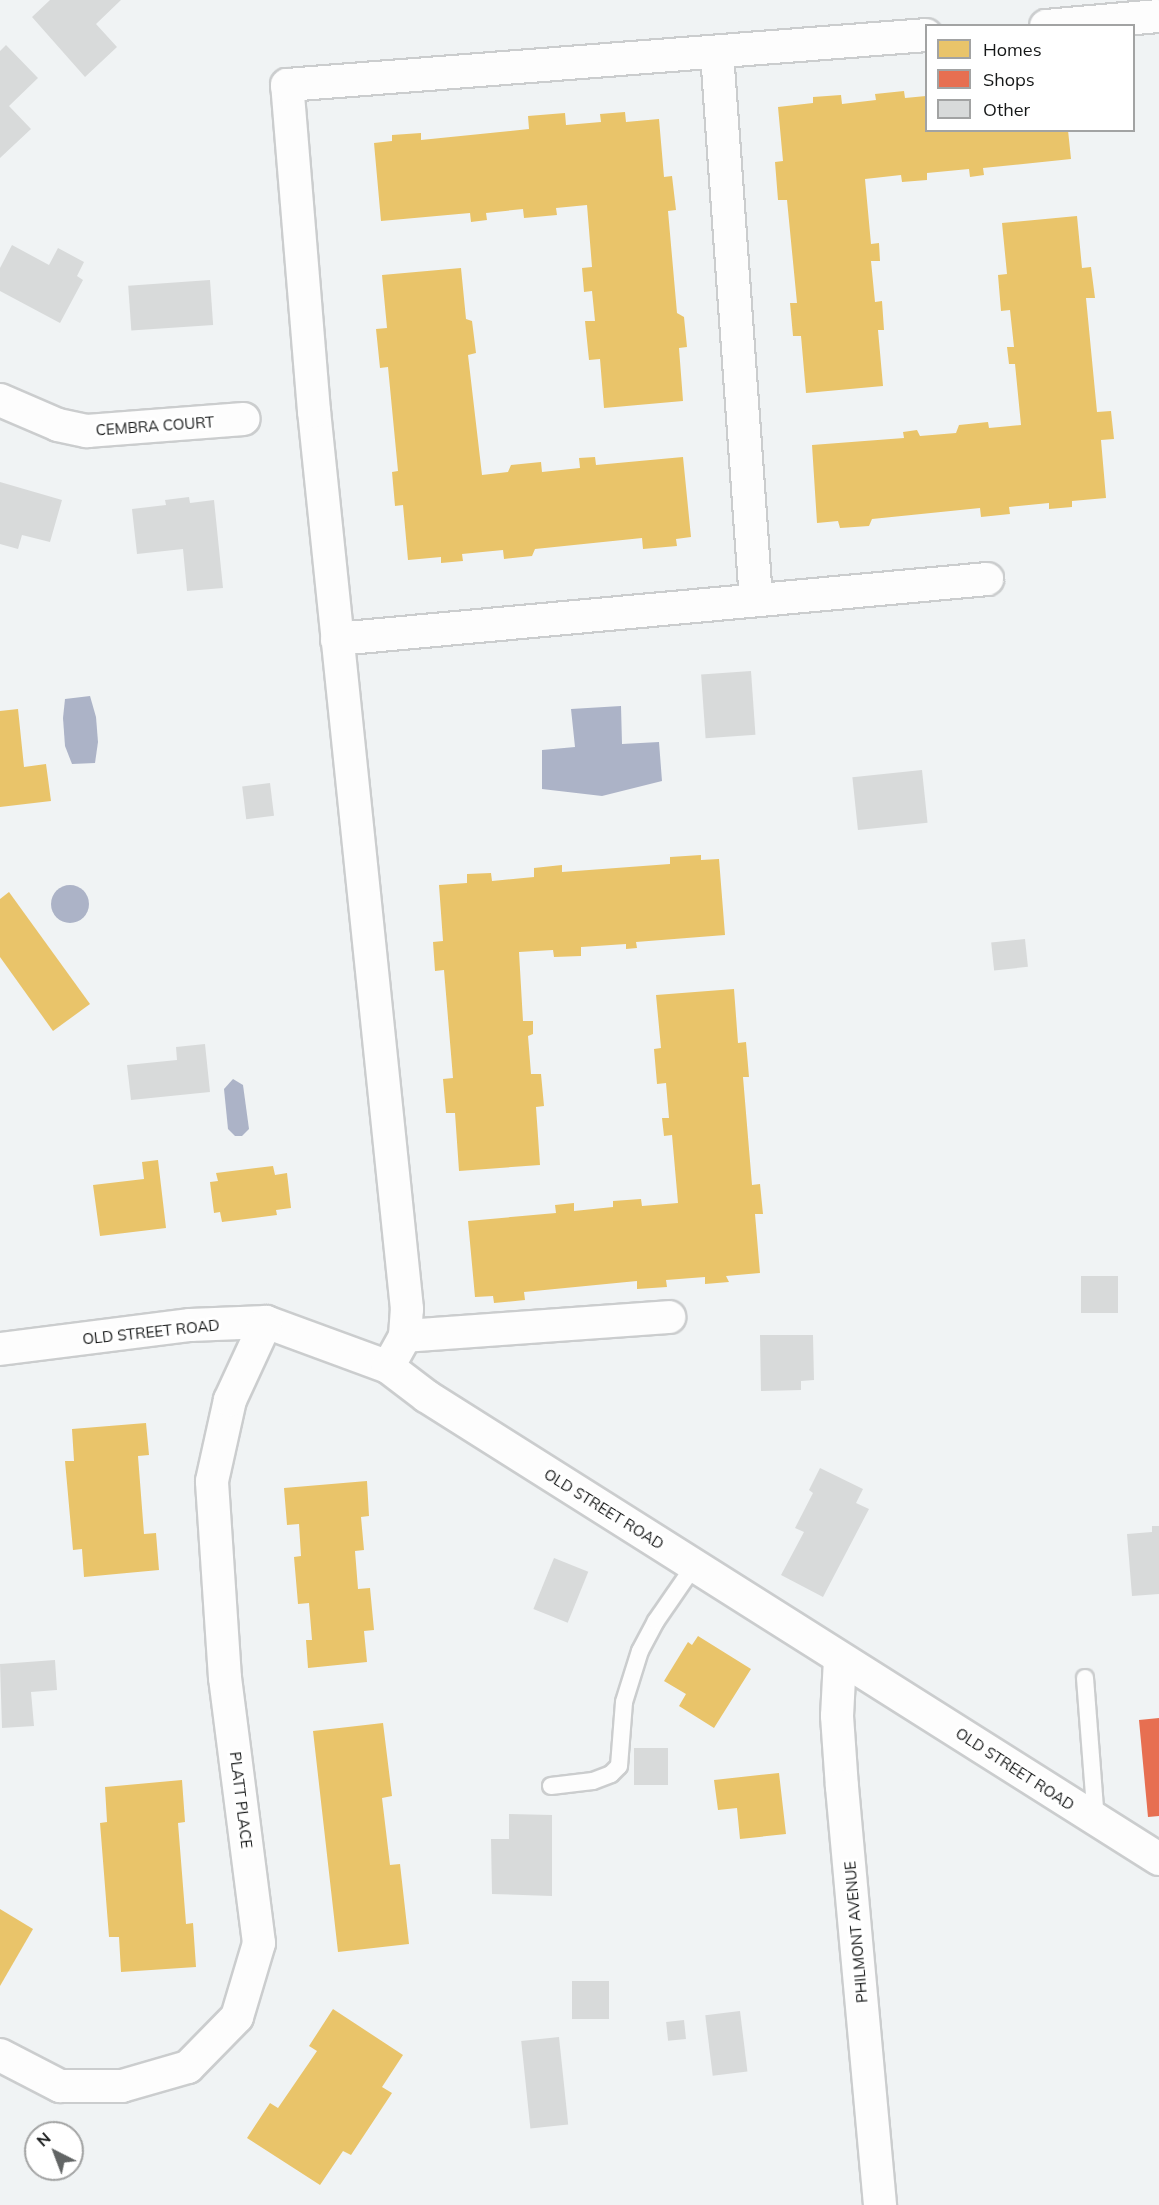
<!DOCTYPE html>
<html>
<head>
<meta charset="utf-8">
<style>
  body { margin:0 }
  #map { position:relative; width:1159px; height:2205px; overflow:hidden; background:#f0f3f4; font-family:Mulish,sans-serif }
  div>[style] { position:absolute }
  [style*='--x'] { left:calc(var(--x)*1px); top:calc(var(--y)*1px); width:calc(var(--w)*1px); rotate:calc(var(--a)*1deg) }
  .water>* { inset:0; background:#acb3c7 }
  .round { border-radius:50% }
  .homes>* { inset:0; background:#e9c46a }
  .shops>* { inset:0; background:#e76f51 }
  .building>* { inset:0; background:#d8dada; transform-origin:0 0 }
  .roads { filter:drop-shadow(2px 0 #cbcdce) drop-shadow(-2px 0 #cbcdce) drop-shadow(0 2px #cbcdce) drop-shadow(0 -2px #cbcdce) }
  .lane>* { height:16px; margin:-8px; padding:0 8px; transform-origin:8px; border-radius:8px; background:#fdfdfd }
  .street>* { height:32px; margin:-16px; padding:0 16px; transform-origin:16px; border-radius:16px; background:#fdfdfd }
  span { translate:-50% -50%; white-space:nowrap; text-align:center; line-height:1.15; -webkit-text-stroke:6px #fff; paint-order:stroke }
  .street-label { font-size:15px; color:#161818 }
  .legend { position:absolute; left:925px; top:24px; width:210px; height:108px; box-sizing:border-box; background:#fff; border:2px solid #a2a3a3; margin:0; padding:8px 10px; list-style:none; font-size:18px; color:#161818 }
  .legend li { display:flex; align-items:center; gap:12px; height:30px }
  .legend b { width:30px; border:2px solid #a2a3a3 }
  .north { position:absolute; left:24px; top:2121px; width:60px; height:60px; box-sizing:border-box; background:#fff; border:2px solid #a2a3a3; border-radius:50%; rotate:318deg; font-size:16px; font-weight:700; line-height:24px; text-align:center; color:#161818 }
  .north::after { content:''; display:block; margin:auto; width:21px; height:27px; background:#626565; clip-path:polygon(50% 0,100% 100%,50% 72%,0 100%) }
</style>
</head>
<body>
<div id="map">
  <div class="water">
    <i style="clip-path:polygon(90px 696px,96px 717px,98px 742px,95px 763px,72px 764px,65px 746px,63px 718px,65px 699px)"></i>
    <i style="clip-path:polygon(621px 706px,622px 744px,659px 742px,662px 781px,602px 796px,542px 789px,542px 750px,575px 747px,571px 709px)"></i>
    <i class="round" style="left:51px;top:885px;width:38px;height:38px"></i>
    <i style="clip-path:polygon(233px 1079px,243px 1085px,249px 1129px,242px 1136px,235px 1136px,228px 1129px,224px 1089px)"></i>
  </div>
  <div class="homes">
    <i style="clip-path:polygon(904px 91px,905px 98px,926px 96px,926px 130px,1068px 130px,1071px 159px,983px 168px,984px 175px,970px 177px,969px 169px,927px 173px,927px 180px,902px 182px,901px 175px,865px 179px,871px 244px,879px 243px,880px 261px,871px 261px,875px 302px,882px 301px,884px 330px,878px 330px,883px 386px,806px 393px,801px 336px,793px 336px,790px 303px,797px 303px,787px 200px,778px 200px,775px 162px,783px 161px,778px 107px,813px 103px,813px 97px,841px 95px,842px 104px,876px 100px,875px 94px)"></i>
    <i style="clip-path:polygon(625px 112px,626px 122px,659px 119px,664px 177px,672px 176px,676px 210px,668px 211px,677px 313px,684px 317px,687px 347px,679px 348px,683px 401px,604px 408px,600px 359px,589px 360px,585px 321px,595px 321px,592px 291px,584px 292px,582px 268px,592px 267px,587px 205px,556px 208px,557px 215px,524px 218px,523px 209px,486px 213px,487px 220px,471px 222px,470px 213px,381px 221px,374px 143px,392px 141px,392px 135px,421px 133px,421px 140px,529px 129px,528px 116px,565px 113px,566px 125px,601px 122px,600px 114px)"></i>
    <i style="clip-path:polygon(1077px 216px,1082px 268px,1091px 267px,1095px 298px,1086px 298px,1097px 412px,1111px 411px,1114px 439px,1101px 440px,1106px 498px,1072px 501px,1072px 507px,1049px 509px,1049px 503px,1009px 507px,1010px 514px,981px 517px,980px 508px,872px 519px,869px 526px,840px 528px,838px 521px,817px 523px,812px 445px,904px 438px,903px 432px,917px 430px,920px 436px,956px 433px,959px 425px,988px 422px,989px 428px,1021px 425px,1015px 364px,1009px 364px,1007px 347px,1014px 347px,1010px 310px,1001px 311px,998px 275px,1007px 274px,1002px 223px)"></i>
    <i style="clip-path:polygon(461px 268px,466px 319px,472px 321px,476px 353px,468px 355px,482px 475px,508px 472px,511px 465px,541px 462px,542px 472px,580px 468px,579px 458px,595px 457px,596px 465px,683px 457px,691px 537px,676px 539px,677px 546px,643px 549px,642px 538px,535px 549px,532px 556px,504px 559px,503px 550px,462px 554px,463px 561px,441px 563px,441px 557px,408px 560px,403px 505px,395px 506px,392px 472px,398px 471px,388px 367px,380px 368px,376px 329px,387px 328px,382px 275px)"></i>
    <i style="clip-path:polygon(18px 709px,24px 767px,46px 764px,51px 801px,0 807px,0 711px)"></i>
    <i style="clip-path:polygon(701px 855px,701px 860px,719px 859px,725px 935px,636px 942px,637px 948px,626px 949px,626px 944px,581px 947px,581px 956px,554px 957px,553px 950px,519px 952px,523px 1021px,533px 1021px,533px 1034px,528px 1036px,531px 1074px,541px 1074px,544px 1106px,536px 1107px,540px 1165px,459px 1171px,455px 1113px,446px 1113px,443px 1079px,453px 1078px,444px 970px,435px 971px,433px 942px,443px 941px,439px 885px,467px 883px,467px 874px,491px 873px,492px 881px,534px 877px,534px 868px,562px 865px,562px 872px,670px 864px,670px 857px)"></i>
    <i style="clip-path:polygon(9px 892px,90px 1004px,53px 1031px,0 957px,0 899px)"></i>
    <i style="clip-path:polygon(734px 989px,738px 1043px,746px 1042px,749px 1077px,743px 1077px,752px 1185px,760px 1184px,763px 1214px,755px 1214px,760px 1273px,726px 1276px,729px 1282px,705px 1284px,705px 1277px,666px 1280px,667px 1287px,637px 1289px,637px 1281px,524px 1292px,525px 1300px,494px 1303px,493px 1296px,475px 1297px,468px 1221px,556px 1213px,555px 1205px,574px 1203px,574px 1211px,613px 1207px,613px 1201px,641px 1199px,642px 1206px,678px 1203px,672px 1135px,664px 1136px,662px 1118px,669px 1118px,666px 1083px,657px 1084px,654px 1049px,661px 1048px,656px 995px)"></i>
    <i style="clip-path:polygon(158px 1160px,166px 1228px,100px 1236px,93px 1185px,144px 1179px,142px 1162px)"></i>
    <i style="clip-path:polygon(273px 1166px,275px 1175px,287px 1173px,291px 1208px,276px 1210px,277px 1215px,222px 1222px,220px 1212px,214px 1213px,210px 1182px,218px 1181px,216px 1173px)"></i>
    <i style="clip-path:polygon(146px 1423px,149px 1455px,138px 1456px,144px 1534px,156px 1533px,159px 1570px,84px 1577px,82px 1549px,73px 1550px,65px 1461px,74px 1461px,72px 1429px)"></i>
    <i style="clip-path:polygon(367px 1481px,369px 1516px,361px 1517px,364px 1550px,355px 1551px,358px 1589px,370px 1588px,374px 1630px,364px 1631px,367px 1662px,308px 1668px,306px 1640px,312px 1640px,309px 1603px,298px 1604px,294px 1557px,301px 1556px,299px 1524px,287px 1525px,284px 1488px)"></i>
    <i style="clip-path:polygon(698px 1636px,751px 1669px,714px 1728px,679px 1706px,686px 1694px,664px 1681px,688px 1642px,692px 1645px)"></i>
    <i style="clip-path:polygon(383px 1723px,392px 1796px,382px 1798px,390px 1865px,400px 1864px,409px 1944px,338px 1952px,313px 1731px)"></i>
    <i style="clip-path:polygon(779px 1773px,786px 1834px,740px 1839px,737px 1808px,718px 1810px,714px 1780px)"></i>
    <i style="clip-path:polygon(182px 1780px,185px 1822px,178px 1823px,186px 1924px,193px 1923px,196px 1967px,121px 1972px,119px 1937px,109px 1937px,100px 1823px,107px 1822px,105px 1787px)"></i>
    <i style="clip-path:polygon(0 1909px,33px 1929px,0 1986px)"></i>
    <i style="clip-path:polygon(333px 2009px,403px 2055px,382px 2087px,392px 2093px,351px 2155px,343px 2151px,320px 2185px,247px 2138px,270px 2103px,278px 2108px,317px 2051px,309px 2046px)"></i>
  </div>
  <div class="shops">
    <i style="clip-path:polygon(1159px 1718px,1159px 1816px,1148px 1817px,1139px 1720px)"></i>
  </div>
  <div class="building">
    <i style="clip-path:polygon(50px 0,121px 0,96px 24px,117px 47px,85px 77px,32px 17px)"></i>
    <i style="clip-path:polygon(6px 45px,38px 78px,9px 106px,31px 129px,0 158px,0 51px)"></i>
    <i style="clip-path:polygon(12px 245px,49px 265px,58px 248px,84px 262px,77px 276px,83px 280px,60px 323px,0 291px,0 268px)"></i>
    <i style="left:210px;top:280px;width:45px;height:82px;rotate:86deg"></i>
    <i style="clip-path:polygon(0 482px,62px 500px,50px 542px,22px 535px,18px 549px,0 544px)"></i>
    <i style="clip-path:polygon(189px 497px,190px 503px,214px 500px,223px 588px,187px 591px,183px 549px,137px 554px,132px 509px,166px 505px,165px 500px)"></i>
    <i style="left:751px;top:671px;width:64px;height:50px;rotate:86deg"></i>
    <i style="left:922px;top:770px;width:53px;height:70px;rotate:84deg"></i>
    <i style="left:270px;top:783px;width:33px;height:28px;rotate:83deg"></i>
    <i style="left:1025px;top:939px;width:28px;height:34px;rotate:84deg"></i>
    <i style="clip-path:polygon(205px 1044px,210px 1092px,131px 1100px,127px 1065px,177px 1060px,176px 1047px)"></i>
    <i style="left:1118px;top:1276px;width:37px;height:37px;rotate:90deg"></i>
    <i style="clip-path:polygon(760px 1335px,813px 1335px,814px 1380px,801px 1381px,801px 1390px,761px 1391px)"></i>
    <i style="clip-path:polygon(820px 1468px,863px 1489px,856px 1503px,869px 1509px,823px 1597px,781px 1575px,804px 1532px,795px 1528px,813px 1493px,809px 1490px)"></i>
    <i style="clip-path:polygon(1152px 1526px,1159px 1526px,1159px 1594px,1132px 1596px,1127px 1534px,1152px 1532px)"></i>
    <i style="left:554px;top:1558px;width:37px;height:55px;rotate:22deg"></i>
    <i style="clip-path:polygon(55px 1660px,57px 1690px,31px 1692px,34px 1726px,2px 1728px,0 1664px)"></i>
    <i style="left:668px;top:1748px;width:37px;height:34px;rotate:90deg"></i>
    <i style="clip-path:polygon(509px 1814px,552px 1815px,552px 1896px,492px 1894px,491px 1839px,509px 1839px)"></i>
    <i style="left:572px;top:1981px;width:37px;height:38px"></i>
    <i style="left:740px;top:2011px;width:61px;height:35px;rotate:83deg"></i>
    <i style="left:684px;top:2020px;width:19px;height:18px;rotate:84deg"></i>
    <i style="left:559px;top:2037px;width:88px;height:38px;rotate:84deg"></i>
  </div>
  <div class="roads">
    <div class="lane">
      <i style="--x:1085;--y:1678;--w:142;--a:85.6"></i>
      <i style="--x:551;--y:1786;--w:42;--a:-6.8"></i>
      <i style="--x:593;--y:1781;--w:19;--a:-21"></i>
      <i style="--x:611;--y:1774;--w:11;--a:-45"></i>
      <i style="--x:619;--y:1766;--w:64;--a:-85.5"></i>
      <i style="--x:624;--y:1702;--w:53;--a:-72.6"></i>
      <i style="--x:640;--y:1651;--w:34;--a:-62"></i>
      <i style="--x:656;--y:1621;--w:67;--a:-55.4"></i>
    </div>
    <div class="street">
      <i style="--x:1046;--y:26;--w:113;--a:-5.1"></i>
      <i style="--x:717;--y:53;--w:548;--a:85.92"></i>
      <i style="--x:0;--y:400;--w:63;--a:23.3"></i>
      <i style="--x:58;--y:425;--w:30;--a:12"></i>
      <i style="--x:87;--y:431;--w:157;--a:-4.4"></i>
      <i style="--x:337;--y:639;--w:653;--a:-5.27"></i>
      <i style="--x:405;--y:1336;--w:265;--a:-4.1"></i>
      <i style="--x:0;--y:1349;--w:192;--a:-7.2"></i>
      <i style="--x:190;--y:1325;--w:76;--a:-2.3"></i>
      <i style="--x:266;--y:1322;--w:130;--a:20.2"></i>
      <i style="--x:388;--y:1367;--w:48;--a:37.3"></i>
      <i style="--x:426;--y:1396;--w:867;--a:32.28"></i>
      <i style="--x:388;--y:1367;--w:35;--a:-61"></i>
      <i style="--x:405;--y:1336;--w:27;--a:-86"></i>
      <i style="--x:407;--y:1309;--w:903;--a:-95.91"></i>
      <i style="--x:314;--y:411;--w:327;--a:-94.7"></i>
      <i style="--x:287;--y:85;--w:641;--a:-4.47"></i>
      <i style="--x:840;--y:1659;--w:57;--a:93"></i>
      <i style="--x:837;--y:1716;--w:71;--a:86"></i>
      <i style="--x:842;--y:1787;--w:420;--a:84.8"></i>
      <i style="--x:0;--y:2055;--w:68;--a:27.3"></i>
      <i style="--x:60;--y:2086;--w:62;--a:0"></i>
      <i style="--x:122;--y:2086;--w:69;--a:-16.1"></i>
      <i style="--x:188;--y:2067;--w:70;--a:-45.6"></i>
      <i style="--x:237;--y:2017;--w:77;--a:-73.4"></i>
      <i style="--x:259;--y:1943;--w:267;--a:-97.3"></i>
      <i style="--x:225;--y:1678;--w:197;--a:-93.8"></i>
      <i style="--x:212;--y:1481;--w:83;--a:-77.5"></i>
      <i style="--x:230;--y:1400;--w:86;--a:-65.2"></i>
    </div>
  </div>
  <div class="street-label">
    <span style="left:155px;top:426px;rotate:-4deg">CEMBRA COURT</span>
    <span style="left:151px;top:1332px;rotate:-6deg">OLD STREET ROAD</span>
    <span style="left:604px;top:1509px;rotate:32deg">OLD STREET ROAD</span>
    <span style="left:1015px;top:1769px;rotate:33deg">OLD STREET ROAD</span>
    <span style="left:241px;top:1800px;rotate:83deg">PLATT PLACE</span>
    <span style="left:856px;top:1932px;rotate:-95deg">PHILMONT AVENUE</span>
  </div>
  <ul class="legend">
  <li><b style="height:16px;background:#e9c46a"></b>Homes</li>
  <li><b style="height:16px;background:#e76f51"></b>Shops</li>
  <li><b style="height:16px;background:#d8dada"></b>Other</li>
  </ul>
  <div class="north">N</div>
</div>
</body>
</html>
